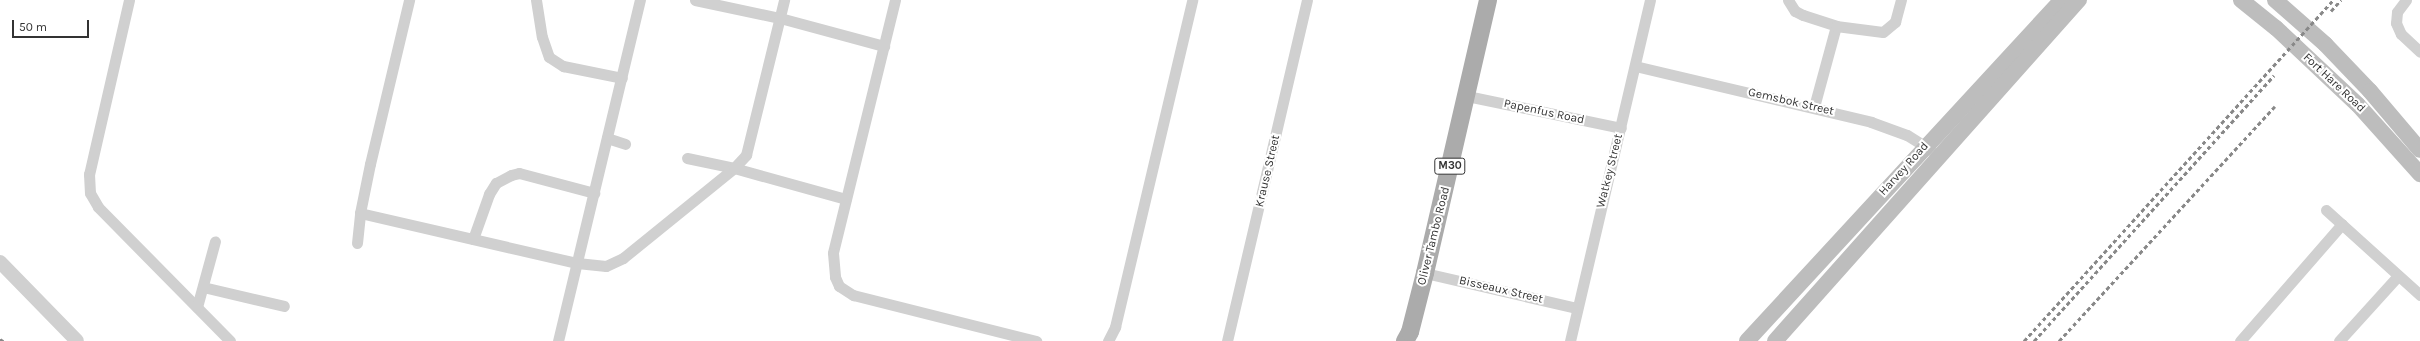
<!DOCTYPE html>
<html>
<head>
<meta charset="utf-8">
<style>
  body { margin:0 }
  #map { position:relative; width:2420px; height:341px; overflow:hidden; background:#fff; font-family:Karla,sans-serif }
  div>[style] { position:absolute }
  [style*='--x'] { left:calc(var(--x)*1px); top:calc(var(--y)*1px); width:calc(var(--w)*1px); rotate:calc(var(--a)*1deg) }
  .minor>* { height:11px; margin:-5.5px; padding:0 5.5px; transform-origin:5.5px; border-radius:5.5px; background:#d0d0d0 }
  .tertiary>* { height:14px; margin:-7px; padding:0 7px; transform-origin:7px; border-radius:7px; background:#d0d0d0 }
  .secondary>* { height:16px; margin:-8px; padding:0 8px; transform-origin:8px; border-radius:8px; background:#bdbdbd }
  .primary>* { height:18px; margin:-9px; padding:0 9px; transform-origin:9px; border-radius:9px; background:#ababab }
  .rail>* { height:3px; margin-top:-1.5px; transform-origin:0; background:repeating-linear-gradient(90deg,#888 0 4px,transparent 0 7px) }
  span { translate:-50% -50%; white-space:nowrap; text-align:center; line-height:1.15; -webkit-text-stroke:4px #fff; paint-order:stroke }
  .shield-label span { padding:1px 3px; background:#fff; border:1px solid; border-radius:3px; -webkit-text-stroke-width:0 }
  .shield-label { font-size:11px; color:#333; font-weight:700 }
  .street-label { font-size:12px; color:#333 }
  .scale { position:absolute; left:12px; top:20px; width:77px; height:18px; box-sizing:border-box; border:2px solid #333; border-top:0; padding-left:5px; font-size:12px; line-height:14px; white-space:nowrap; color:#333; -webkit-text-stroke:3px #fff; paint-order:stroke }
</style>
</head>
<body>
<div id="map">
  <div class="minor">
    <i style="--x:129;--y:0;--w:179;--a:102.9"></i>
    <i style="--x:89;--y:174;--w:19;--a:87"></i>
    <i style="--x:90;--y:193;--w:16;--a:60"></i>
    <i style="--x:98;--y:207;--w:188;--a:45.4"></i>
    <i style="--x:536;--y:0;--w:37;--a:81"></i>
    <i style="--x:542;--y:37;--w:21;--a:71"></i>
    <i style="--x:549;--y:57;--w:17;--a:33"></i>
    <i style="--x:563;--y:66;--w:60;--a:11.5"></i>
    <i style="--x:695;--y:0;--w:87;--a:12"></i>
    <i style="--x:780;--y:18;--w:108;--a:15.1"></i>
    <i style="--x:895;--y:0;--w:260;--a:103.8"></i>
    <i style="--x:833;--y:253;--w:24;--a:85"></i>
    <i style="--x:835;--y:277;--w:10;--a:66"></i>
    <i style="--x:839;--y:286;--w:17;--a:33"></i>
    <i style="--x:853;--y:295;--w:189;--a:14.1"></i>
    <i style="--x:1788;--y:0;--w:13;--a:58"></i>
    <i style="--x:1795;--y:11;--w:9;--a:27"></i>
    <i style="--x:1803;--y:15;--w:35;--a:18"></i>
    <i style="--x:1836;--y:26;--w:84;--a:105.2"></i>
    <i style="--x:2406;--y:0;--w:15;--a:127"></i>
    <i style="--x:2397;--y:12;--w:11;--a:95"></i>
    <i style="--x:2396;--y:23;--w:12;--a:66"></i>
    <i style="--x:2401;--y:34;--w:26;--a:43"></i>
    <i style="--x:1836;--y:26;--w:47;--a:7.3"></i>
    <i style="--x:1883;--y:32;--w:16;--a:-40"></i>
    <i style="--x:1895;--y:22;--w:23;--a:-75"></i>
    <i style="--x:1635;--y:66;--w:243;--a:13.3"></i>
    <i style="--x:1871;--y:122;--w:38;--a:20"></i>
    <i style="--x:1907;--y:135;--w:28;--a:32"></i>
    <i style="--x:1467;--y:96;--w:157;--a:11.7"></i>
    <i style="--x:607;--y:138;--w:19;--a:18"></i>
    <i style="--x:687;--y:158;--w:48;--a:12"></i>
    <i style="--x:734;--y:168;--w:116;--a:15.5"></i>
    <i style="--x:2326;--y:210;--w:127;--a:42.1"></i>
    <i style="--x:360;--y:213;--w:223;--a:13"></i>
    <i style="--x:577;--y:263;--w:29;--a:6"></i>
    <i style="--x:606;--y:266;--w:19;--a:-25"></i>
    <i style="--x:623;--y:258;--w:143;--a:-39"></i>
    <i style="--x:734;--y:168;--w:18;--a:-47"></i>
    <i style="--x:746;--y:155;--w:160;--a:-76.2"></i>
    <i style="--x:473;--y:239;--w:48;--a:-70.4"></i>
    <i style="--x:489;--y:194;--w:13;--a:-58"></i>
    <i style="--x:496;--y:183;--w:17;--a:-28"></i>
    <i style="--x:511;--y:175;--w:8;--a:-14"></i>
    <i style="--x:519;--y:173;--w:78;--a:14.9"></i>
    <i style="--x:357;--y:243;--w:30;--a:-84"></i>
    <i style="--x:360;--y:213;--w:50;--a:-78.5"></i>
    <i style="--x:370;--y:164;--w:169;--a:-76.6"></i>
    <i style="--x:1425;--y:273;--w:156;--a:13"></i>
    <i style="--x:203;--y:287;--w:83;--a:13.2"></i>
    <i style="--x:197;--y:307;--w:68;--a:-74.7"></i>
    <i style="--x:558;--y:341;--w:351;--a:-76.5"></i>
    <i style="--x:1108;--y:341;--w:16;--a:-63"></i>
    <i style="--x:1115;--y:327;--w:336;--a:-76.7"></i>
    <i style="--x:1227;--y:341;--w:350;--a:-76.8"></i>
    <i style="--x:1570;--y:341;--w:350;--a:-76.8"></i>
    <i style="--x:2240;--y:341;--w:155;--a:-48.9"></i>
    <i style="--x:2339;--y:341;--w:88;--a:-47.8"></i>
  </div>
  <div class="tertiary">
    <i style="--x:0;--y:262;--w:110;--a:45.7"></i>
  </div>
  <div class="secondary">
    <i style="--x:2241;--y:0;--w:45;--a:38.7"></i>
    <i style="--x:2276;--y:28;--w:112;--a:43.2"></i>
    <i style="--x:2358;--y:105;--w:93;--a:48.1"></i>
    <i style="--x:2275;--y:0;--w:67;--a:41.3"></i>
    <i style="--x:2325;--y:44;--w:65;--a:46.2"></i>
    <i style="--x:2370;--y:91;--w:77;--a:49.7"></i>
    <i style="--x:1747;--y:341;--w:464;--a:-47.3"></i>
    <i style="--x:1775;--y:341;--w:457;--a:-48.3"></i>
  </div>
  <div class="primary">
    <i style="--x:1405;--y:341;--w:10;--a:-61"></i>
    <i style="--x:1410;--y:332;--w:61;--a:-75.7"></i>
    <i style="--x:1425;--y:273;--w:280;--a:-77"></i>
  </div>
  <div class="rail">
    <i style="--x:2331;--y:11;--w:15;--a:-48"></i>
    <i style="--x:0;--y:339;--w:4;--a:34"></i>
    <i style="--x:2024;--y:341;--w:460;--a:-47.8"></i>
    <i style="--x:2034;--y:341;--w:358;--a:-47.9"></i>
    <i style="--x:2059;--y:341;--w:319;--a:-47.4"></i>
  </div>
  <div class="shield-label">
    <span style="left:1450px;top:166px">M30</span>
  </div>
  <div class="street-label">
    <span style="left:2334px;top:83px;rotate:43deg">Fort Hare Road</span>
    <span style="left:1791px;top:102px;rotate:13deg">Gemsbok Street</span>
    <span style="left:1544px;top:112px;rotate:12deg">Papenfus Road</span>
    <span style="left:1904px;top:169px;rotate:-48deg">Harvey Road</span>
    <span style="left:1268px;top:171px;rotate:-77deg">Krause Street</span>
    <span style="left:1610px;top:171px;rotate:-76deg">Watkey Street</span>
    <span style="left:1434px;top:236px;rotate:-76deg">Oliver Tambo Road</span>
    <span style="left:1501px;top:290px;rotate:13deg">Bisseaux Street</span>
  </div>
  <div class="scale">50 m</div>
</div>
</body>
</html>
